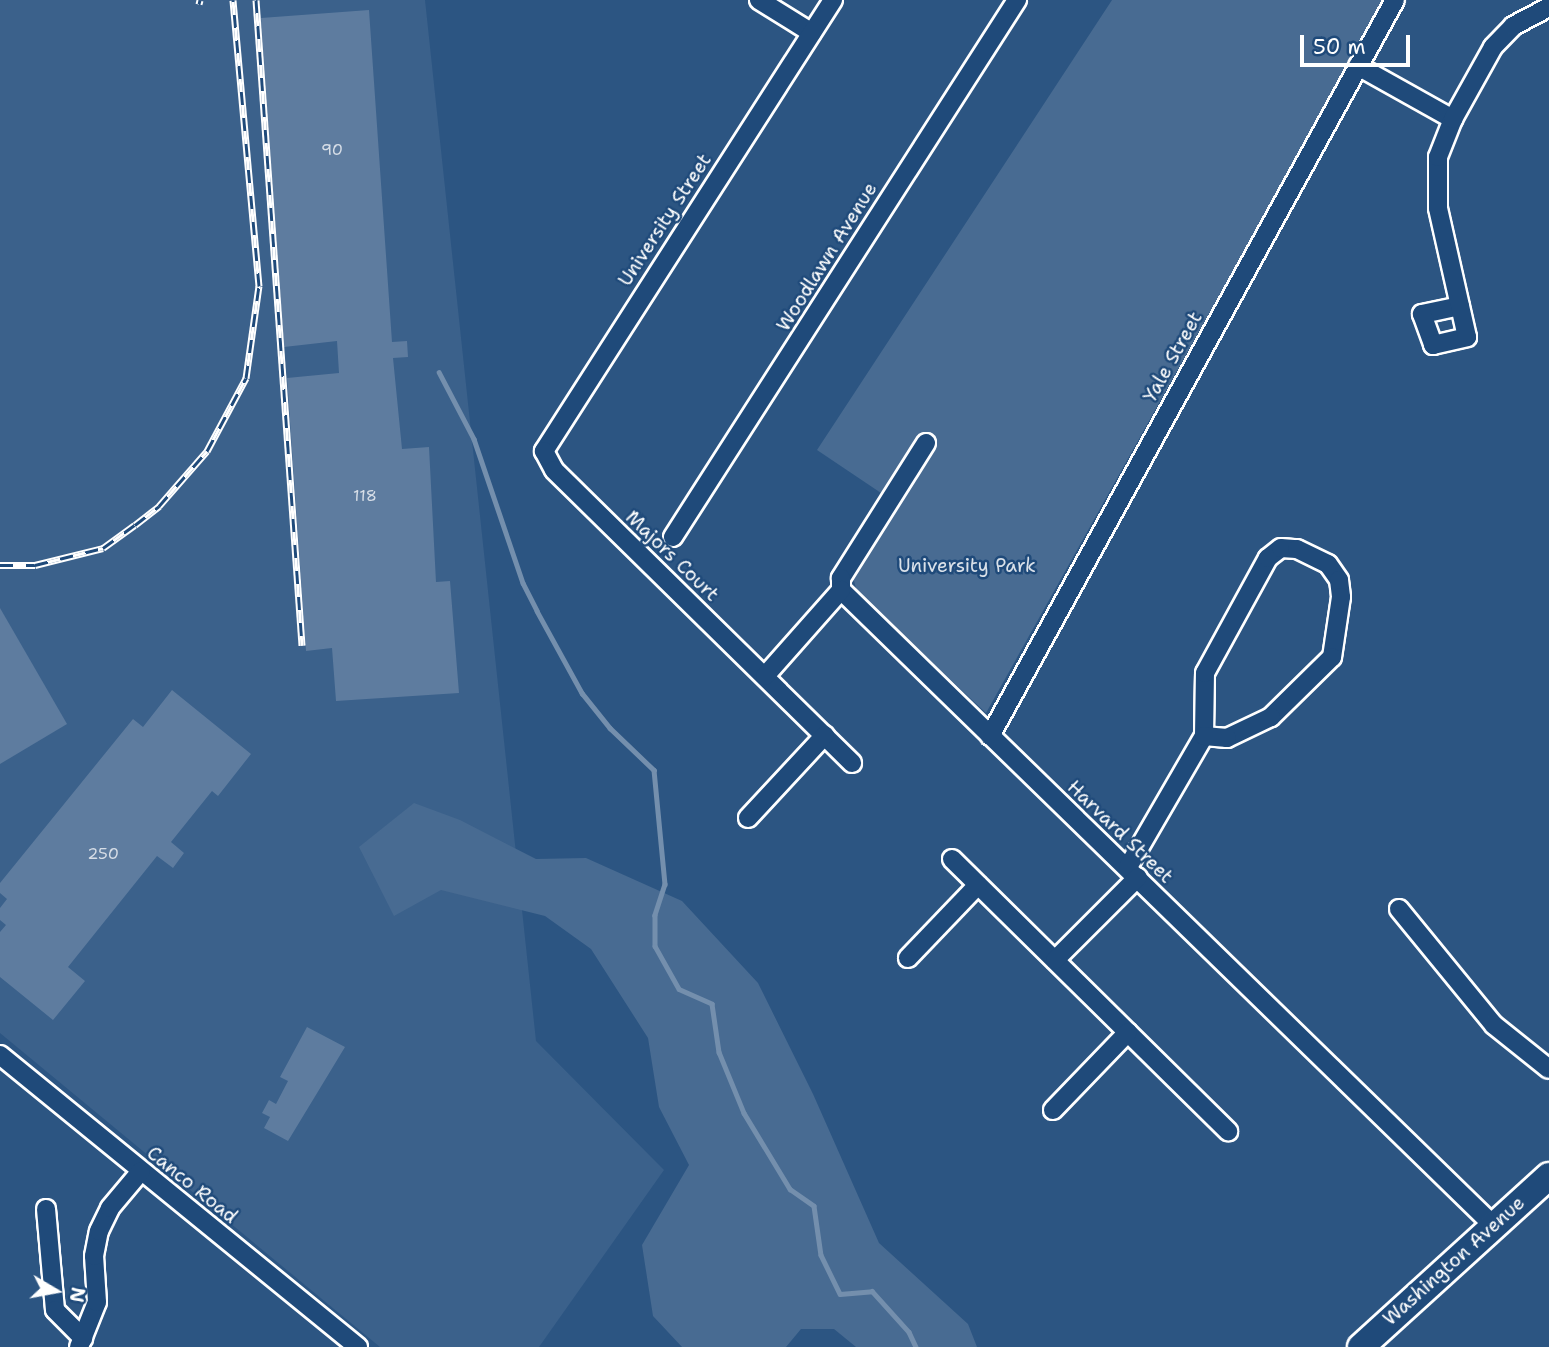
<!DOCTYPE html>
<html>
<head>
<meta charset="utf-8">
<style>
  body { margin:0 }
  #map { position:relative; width:1549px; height:1347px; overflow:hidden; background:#2c5582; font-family:"Shantell Sans",sans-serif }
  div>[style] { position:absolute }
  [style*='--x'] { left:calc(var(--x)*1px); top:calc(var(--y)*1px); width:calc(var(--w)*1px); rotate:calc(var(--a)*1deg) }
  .built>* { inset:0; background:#3b618b }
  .green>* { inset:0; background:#486b92 }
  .stream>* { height:4.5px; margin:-2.25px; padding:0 2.25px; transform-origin:2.25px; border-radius:2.25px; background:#748fad }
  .building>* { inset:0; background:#5e7c9f }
  .roads { filter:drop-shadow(2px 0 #fff) drop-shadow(-2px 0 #fff) drop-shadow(0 2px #fff) drop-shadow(0 -2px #fff) }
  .minor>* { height:18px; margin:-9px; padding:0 9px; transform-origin:9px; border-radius:9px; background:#1f4a7a }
  .primary>* { height:26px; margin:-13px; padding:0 13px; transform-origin:13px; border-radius:13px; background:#1f4a7a }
  .rail>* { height:7px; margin-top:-3.5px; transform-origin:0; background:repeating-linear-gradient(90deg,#1f4a7a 0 13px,#fff 0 26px); box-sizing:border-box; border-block:2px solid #fff }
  span { translate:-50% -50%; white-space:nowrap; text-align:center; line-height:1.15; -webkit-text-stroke:5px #1f4a7a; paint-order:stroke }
  .number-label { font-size:16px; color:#d7dee7 }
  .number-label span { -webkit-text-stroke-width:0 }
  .street-label { font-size:19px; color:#fff }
  .park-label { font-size:19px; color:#dae1e9 }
  .north { position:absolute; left:21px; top:1256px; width:70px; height:70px; -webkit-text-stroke:5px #1f4a7a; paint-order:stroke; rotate:100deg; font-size:19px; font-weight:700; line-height:28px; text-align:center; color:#fff }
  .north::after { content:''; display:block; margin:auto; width:24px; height:32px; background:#fff; clip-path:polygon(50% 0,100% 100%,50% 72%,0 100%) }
  .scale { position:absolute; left:1300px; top:35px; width:110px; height:32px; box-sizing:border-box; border:4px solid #fff; border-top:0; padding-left:9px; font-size:21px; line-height:24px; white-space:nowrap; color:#fff; -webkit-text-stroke:5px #1f4a7a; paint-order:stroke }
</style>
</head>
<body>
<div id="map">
  <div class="built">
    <i style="clip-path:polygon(0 0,425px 0,536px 1041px,664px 1170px,539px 1347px,380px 1347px,0 1033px)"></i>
  </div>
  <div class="green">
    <i style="clip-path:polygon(1112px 0,1384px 0,986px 713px,857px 592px,853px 577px,935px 445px,922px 433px,881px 493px,817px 450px)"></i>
    <i style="clip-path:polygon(414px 803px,460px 820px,536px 859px,586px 858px,682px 901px,758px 983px,813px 1094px,879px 1243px,968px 1324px,977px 1347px,856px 1347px,834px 1329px,801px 1329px,786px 1347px,682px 1347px,653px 1316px,642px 1245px,689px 1165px,659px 1107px,648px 1038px,591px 949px,545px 916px,441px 890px,394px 916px,359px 847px)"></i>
  </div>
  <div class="stream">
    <i style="--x:439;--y:372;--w:76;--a:62.4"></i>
    <i style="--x:474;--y:439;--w:152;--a:71.2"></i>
    <i style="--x:523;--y:583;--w:31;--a:63"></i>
    <i style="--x:537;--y:611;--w:94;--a:61.2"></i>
    <i style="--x:582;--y:693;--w:45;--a:51.3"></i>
    <i style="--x:610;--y:728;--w:61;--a:43.7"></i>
    <i style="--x:654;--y:770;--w:115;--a:84.5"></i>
    <i style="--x:665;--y:884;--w:33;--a:108"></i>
    <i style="--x:655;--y:915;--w:31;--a:90"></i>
    <i style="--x:655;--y:946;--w:49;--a:60.8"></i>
    <i style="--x:679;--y:989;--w:36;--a:24"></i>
    <i style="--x:712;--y:1004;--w:49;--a:81.7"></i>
    <i style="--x:719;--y:1052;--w:66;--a:67.7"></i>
    <i style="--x:744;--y:1113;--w:89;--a:58.8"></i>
    <i style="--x:790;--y:1189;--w:29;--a:35"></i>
    <i style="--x:814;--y:1206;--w:49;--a:81.9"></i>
    <i style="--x:821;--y:1255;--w:43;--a:64"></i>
    <i style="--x:840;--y:1294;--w:32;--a:-5"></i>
    <i style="--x:872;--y:1291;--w:55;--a:47.9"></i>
    <i style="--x:909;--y:1332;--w:17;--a:65"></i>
  </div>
  <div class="building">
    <i style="clip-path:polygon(369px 10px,392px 342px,407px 341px,408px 357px,393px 358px,402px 449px,429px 447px,436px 582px,450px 581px,459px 693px,336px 701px,332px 648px,306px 651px,287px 378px,339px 373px,337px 341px,284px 347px,261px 18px)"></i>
    <i style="clip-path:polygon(0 608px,67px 724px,0 764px)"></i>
    <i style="clip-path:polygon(172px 690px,251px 754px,218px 796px,212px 791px,171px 842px,184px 853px,173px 868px,157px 856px,68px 967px,85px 981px,53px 1020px,0 977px,0 932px,6px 925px,0 920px,0 908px,7px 899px,0 893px,0 883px,133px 719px,143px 727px)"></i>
    <i style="clip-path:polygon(307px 1027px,345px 1047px,288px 1141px,264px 1128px,270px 1117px,262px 1113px,269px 1100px,276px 1104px,288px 1081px,280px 1077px)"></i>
  </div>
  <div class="roads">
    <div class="minor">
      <i style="--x:759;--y:0;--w:62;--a:31.9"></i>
      <i style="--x:833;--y:0;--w:536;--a:122.65"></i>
      <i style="--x:544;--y:451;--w:21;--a:62"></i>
      <i style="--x:554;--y:470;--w:418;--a:44.5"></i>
      <i style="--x:1358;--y:66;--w:109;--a:29.2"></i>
      <i style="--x:1460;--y:306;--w:39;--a:168"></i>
      <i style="--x:1422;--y:314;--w:33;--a:70"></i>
      <i style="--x:1433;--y:345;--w:35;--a:-13"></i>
      <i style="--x:1467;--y:337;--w:132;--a:-102.7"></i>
      <i style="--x:1438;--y:208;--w:51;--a:-90"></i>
      <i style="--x:1438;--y:157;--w:41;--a:-68.5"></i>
      <i style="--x:1453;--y:119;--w:82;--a:-60.9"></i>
      <i style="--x:1493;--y:47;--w:29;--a:-46"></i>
      <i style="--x:1513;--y:26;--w:41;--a:-27.8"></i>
      <i style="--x:926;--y:443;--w:160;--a:122.2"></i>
      <i style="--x:841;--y:578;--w:12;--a:90"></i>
      <i style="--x:841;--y:590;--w:909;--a:44.24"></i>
      <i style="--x:673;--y:537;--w:638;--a:-57.36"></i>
      <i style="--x:765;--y:676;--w:115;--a:-48.5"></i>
      <i style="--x:990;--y:736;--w:840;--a:-61.18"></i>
      <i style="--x:748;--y:818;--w:113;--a:-47.1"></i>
      <i style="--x:952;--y:859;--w:388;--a:44.6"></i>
      <i style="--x:1128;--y:867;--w:151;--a:-59.9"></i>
      <i style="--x:1204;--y:736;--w:63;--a:-89.1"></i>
      <i style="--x:1205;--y:673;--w:131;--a:-61.3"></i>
      <i style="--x:1268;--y:558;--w:16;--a:-38"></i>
      <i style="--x:1281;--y:548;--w:16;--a:4"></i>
      <i style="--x:1297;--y:549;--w:34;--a:26"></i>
      <i style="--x:1328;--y:564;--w:19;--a:55"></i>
      <i style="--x:1339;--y:580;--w:17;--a:83"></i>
      <i style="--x:1341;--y:597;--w:61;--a:98.5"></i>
      <i style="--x:1332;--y:657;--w:86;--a:135.5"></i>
      <i style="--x:1271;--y:717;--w:49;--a:154.5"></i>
      <i style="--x:1227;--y:738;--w:23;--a:-175"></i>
      <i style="--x:1399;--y:909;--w:150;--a:50.7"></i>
      <i style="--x:1494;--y:1025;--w:70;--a:38.7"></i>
      <i style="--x:908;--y:958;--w:101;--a:-46.2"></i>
      <i style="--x:1055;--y:960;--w:117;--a:-45"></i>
      <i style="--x:0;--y:1055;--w:462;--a:39.2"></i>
      <i style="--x:1053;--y:1110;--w:108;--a:-46.1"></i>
      <i style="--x:46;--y:1209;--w:101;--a:84.9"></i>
      <i style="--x:55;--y:1310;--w:40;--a:45"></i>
      <i style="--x:79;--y:1347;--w:48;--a:-68.2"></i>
      <i style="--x:97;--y:1302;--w:46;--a:-93.7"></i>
      <i style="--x:94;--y:1256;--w:25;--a:-79"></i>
      <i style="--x:99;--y:1231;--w:25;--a:-64"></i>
      <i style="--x:110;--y:1208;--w:48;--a:-50"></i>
    </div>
    <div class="primary">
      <i style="--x:1361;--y:1347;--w:254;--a:-42.3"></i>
    </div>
  </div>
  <div class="rail">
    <i style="--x:256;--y:0;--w:647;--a:85.92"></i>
    <i style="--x:199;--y:4;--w:4;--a:-76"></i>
    <i style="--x:0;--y:565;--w:35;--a:0"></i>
    <i style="--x:35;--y:565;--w:70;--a:-14"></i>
    <i style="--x:103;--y:548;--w:39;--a:-36"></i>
    <i style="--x:135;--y:525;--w:31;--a:-38"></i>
    <i style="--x:159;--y:506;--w:73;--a:-48.9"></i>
    <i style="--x:207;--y:451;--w:83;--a:-61.9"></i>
    <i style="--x:246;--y:378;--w:93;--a:-82"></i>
    <i style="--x:259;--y:286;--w:287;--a:-95.2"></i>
  </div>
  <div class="number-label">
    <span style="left:332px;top:150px">90</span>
    <span style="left:365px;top:496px">118</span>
    <span style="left:103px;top:854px">250</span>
  </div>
  <div class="street-label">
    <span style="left:665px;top:220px;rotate:-57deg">University Street</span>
    <span style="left:827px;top:257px;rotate:-58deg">Woodlawn Avenue</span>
    <span style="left:1173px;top:357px;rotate:-61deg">Yale Street</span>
    <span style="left:672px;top:556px;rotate:44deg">Majors Court</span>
    <span style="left:1120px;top:832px;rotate:44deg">Harvard Street</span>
    <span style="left:192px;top:1185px;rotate:39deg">Canco Road</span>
    <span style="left:1454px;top:1261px;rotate:-42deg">Washington Avenue</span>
  </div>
  <div class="park-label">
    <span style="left:967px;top:566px">University Park</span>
  </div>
  <div class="north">N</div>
  <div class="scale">50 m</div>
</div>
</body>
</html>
